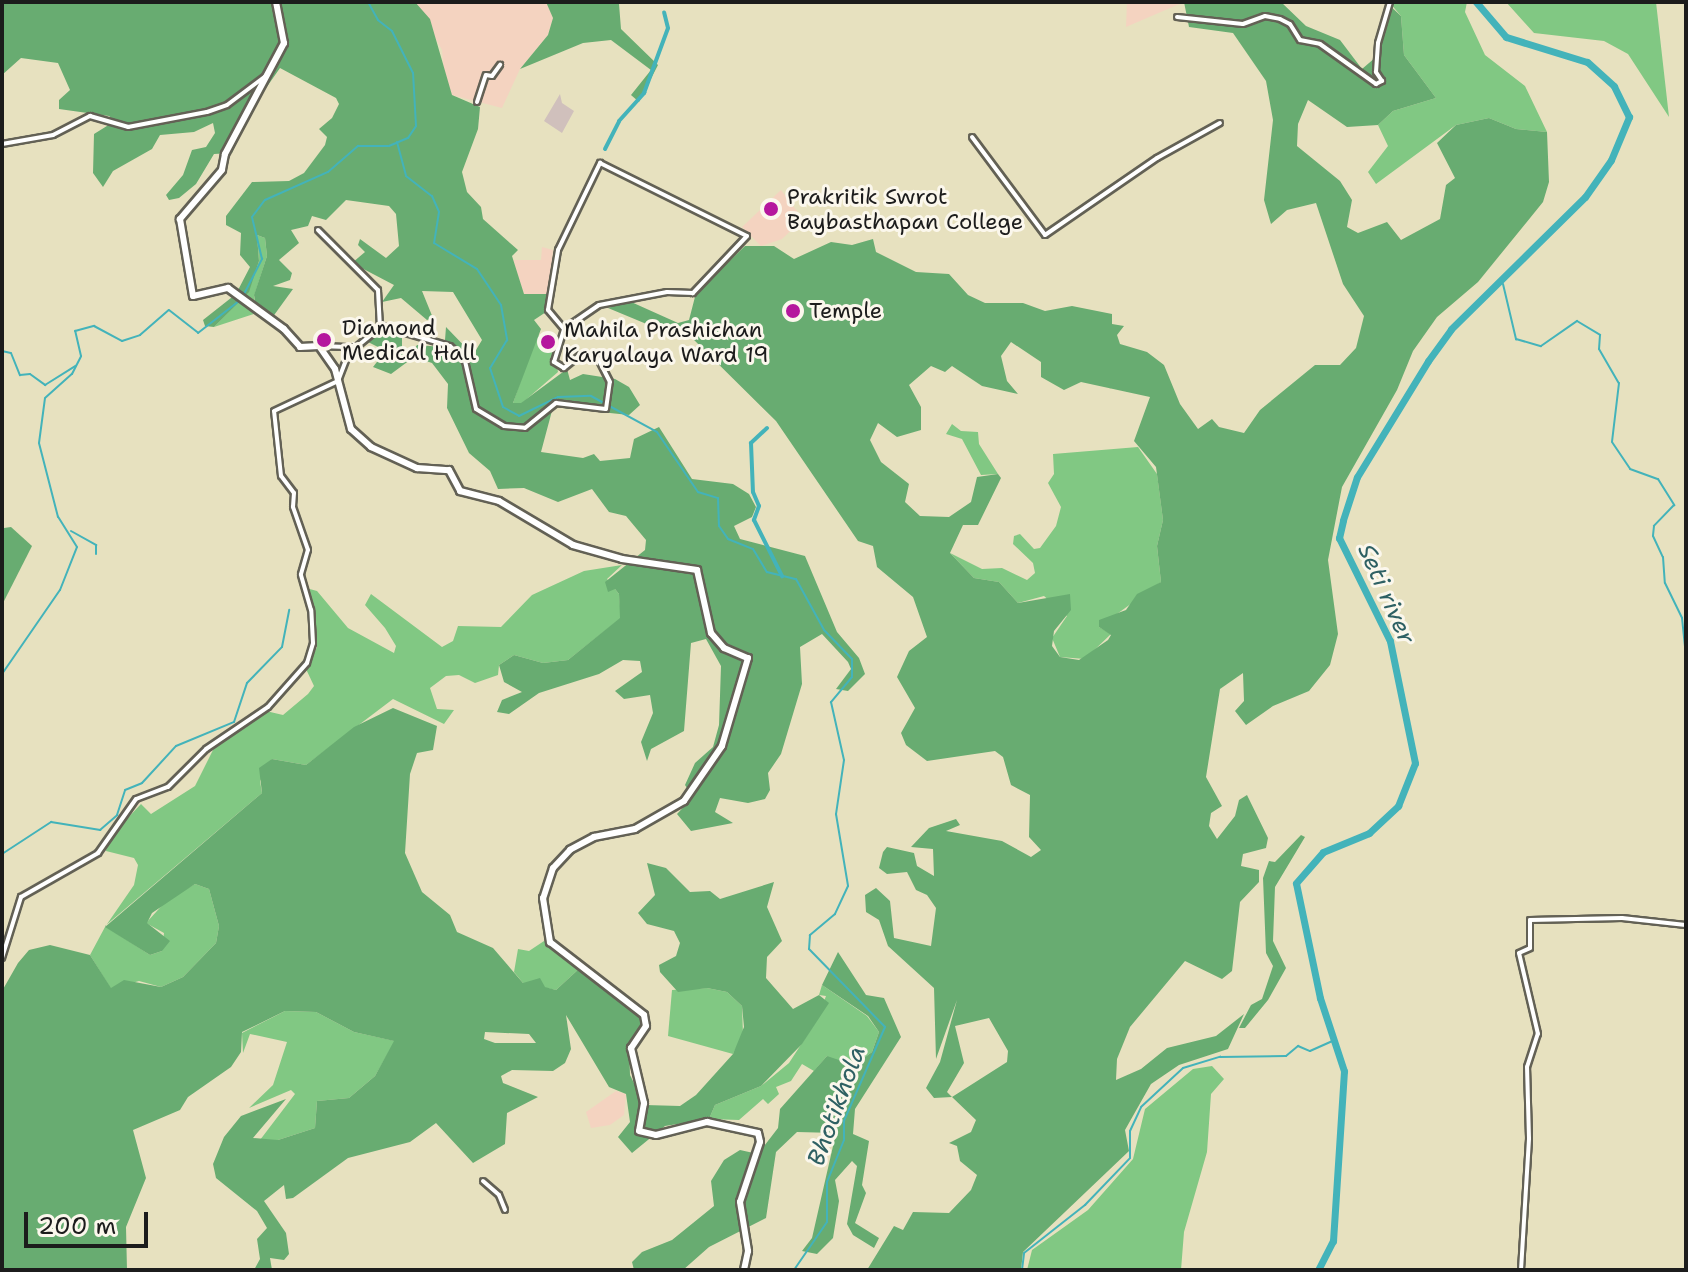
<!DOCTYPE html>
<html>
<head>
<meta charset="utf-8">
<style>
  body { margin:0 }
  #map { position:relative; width:1688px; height:1272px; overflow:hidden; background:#e7e1bf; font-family:"Shantell Sans",sans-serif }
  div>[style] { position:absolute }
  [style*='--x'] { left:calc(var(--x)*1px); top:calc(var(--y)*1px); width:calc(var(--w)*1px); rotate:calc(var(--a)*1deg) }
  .built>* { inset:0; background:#f4d3c0 }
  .industrial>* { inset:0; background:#d0c0bc }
  .green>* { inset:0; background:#81c883 }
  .forest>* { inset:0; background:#68ac71 }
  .stream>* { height:2px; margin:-1px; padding:0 1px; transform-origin:1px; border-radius:1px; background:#43b3ba }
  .canal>* { height:4px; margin:-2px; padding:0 2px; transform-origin:2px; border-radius:2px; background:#43b3ba }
  .river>* { height:7px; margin:-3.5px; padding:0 3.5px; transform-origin:3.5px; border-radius:3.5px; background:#43b3ba }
  .roads { filter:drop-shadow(2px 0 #636155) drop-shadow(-2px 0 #636155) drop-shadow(0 2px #636155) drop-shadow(0 -2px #636155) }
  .minor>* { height:4px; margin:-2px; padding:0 2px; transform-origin:2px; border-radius:2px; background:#fff }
  .major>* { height:6px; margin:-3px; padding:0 3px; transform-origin:3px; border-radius:3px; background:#fff }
  .dots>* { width:22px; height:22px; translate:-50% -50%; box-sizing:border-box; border:4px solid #fbf7ec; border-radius:50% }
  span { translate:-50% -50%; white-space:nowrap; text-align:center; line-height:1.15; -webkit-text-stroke:6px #fbf7ec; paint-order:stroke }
  .poi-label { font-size:22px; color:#1c1c1c }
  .left { translate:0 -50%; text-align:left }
  .water-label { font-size:24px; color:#2e6063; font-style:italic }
  .frame { position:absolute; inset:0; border:4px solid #1c1c1c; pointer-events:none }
  .scale { position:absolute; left:24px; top:1212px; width:124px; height:36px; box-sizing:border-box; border:4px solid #1c1c1c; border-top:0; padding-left:10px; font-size:24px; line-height:28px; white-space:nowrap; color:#1c1c1c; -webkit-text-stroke:6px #fbf7ec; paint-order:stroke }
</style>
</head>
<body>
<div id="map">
  <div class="built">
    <i style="clip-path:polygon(415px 2px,546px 2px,553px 18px,548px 35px,520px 69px,502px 108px,452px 95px,445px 82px,442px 50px)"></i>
    <i style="clip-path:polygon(1127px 2px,1184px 2px,1126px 27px)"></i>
    <i style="clip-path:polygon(781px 190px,803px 219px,782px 239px,761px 246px,742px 227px)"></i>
    <i style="clip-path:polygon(542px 247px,553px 250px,549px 294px,524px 294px,513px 260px,541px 260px)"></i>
    <i style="clip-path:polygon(616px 1091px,626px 1094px,624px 1115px,610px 1125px,591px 1128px,586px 1112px)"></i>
  </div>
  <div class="industrial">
    <i style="clip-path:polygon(560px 94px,562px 103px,574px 111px,562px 133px,544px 121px)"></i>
  </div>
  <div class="green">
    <i style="clip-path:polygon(1389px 2px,1467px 2px,1465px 12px,1485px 55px,1525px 86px,1547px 132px,1516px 129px,1489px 118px,1456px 125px,1376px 184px,1368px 172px,1388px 146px,1378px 125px,1393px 111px,1436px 98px,1404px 55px,1401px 16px)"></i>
    <i style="clip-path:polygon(1506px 2px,1656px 2px,1669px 117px,1628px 54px,1604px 41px,1534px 33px)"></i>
    <i style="clip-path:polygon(257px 235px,265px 238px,267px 256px,254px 296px,257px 313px,214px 327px,248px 292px,259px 261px)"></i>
    <i style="clip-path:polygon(537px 334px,554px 352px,558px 372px,521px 404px,513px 403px)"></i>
    <i style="clip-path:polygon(952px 424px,961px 431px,978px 432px,979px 444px,998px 474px,981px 475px,962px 439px,946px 434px)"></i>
    <i style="clip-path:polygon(1138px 447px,1157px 474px,1163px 520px,1157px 546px,1161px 582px,1099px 627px,1111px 634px,1085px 659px,1060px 657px,1052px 638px,1067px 616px,1044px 596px,1018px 603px,999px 582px,974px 578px,950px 553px,982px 569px,1002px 568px,1027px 580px,1035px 573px,1033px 563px,1013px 544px,1014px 536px,1020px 534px,1034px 549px,1040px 548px,1056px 526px,1061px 507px,1048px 483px,1054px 474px,1053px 454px)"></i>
    <i style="clip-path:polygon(622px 565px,607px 579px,619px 594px,621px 618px,568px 660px,543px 663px,514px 655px,499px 665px,498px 675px,475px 683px,459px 675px,446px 676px,430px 688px,437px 709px,454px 710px,444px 724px,393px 699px,306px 765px,272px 759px,260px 781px,262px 793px,105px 926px,150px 955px,162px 951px,164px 933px,146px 923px,167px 900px,195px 884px,209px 889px,219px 926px,216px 943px,183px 977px,161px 987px,139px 981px,111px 989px,90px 955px,105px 927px,134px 885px,138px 865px,134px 858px,106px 851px,107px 840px,141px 804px,151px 814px,195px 786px,216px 744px,266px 711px,283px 715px,308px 694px,314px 686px,306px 669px,317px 647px,306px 588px,317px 591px,348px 628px,394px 653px,396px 646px,385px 628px,365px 605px,371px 594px,442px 647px,453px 641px,458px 626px,501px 627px,532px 595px,584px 571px)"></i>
    <i style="clip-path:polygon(544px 941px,581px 967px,556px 990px,523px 983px,514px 972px,518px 949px,529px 951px)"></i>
    <i style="clip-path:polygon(822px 985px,867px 1016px,879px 1032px,872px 1052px,854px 1065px,848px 1077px,827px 1056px,814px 1071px,802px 1064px,791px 1081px,776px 1087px,779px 1094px,768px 1104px,763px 1099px,739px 1120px,709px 1119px,715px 1105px,761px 1086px,789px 1063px,817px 1020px,826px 996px,819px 995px)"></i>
    <i style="clip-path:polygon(707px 988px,727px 992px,742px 1006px,743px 1035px,733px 1054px,668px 1036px,672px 990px)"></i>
    <i style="clip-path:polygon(285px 1011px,316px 1012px,354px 1032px,395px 1041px,375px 1076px,349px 1098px,317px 1101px,315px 1128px,278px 1140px,260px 1140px,295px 1094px,291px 1090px,249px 1108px,273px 1085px,287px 1042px,250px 1034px,243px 1053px,242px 1033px)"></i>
    <i style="clip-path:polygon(1212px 1066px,1224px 1079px,1211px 1094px,1207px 1152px,1184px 1232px,1181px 1270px,1027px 1270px,1032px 1250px,1088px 1210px,1133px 1159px,1145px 1109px,1193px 1069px)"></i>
  </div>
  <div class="forest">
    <i style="clip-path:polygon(2px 2px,415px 2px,430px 19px,452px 95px,480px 107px,478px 129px,462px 172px,467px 192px,481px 207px,483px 219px,518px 250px,512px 256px,524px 294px,549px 294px,546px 312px,534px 320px,541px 329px,513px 403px,521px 403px,567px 369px,570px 380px,583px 374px,615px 379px,629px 387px,640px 405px,629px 415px,553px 407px,541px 452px,583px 458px,594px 454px,600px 461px,630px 458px,634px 439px,659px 427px,692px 479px,733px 484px,749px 494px,756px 507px,752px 517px,734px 526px,740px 539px,805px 556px,837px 632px,859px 658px,865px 674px,848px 691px,836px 689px,851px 669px,848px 662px,822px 634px,800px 647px,802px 684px,781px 754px,768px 773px,770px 790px,765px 799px,748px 803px,720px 798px,715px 812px,733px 823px,691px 831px,677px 814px,693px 797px,685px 785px,695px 763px,713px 747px,719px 725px,721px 666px,706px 639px,691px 643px,684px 731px,651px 749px,647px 761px,641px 742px,653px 713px,650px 695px,624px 699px,615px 691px,642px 672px,640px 661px,623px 660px,599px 674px,539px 693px,509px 714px,497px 712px,502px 700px,522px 692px,504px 682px,499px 665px,514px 655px,543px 663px,568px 660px,620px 618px,619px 594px,615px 589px,608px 592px,605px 582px,645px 550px,646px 540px,626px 516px,609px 512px,592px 489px,558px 502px,524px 488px,498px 489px,490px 471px,469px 453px,447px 408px,448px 384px,432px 363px,414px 357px,391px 374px,373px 367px,380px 358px,388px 361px,394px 355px,366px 341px,377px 331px,402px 333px,402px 348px,411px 354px,417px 345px,455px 348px,445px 340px,446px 327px,473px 355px,482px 340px,453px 292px,422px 291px,433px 318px,427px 320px,401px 298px,382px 302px,394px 285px,352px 263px,365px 252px,358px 245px,360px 239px,386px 258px,399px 246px,396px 214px,389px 206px,346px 200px,326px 220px,312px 216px,308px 226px,291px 230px,299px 243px,279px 260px,292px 273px,290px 280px,273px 286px,293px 289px,272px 318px,257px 313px,254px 295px,267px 256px,265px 238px,257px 235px,259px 261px,249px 292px,214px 327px,205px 326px,203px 320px,236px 294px,250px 267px,240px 255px,241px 233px,226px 225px,226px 216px,252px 182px,289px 181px,304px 173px,325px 145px,327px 137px,319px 129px,332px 118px,339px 104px,336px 98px,280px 68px,252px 108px,232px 153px,214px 154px,196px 184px,179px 198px,169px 200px,166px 195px,183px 175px,192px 150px,206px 147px,215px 133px,213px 123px,194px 132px,160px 135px,152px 149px,113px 171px,103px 187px,93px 173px,94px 134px,115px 121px,109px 116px,59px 109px,59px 100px,70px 90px,58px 63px,21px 58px,2px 75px)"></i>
    <i style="clip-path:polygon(546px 2px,619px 4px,621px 29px,658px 65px,639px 102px,631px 95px,651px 70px,611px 40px,583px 43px,520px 69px,548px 35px,553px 18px)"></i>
    <i style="clip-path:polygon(evenodd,1184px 2px,1281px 2px,1306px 26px,1340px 40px,1362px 69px,1376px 57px,1386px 2px,1401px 16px,1404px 55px,1436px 98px,1393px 111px,1378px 125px,1347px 127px,1308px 100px,1298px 124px,1297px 146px,1340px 181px,1352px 200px,1347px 227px,1358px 233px,1387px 222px,1401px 240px,1440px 219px,1446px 185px,1455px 178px,1437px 143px,1456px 125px,1489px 118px,1516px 129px,1547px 132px,1549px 182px,1543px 202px,1478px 282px,1437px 317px,1413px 351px,1397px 390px,1342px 487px,1328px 560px,1338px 634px,1330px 665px,1309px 691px,1273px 706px,1246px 725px,1235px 711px,1244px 701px,1243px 673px,1220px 689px,1206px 777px,1222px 806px,1211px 813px,1209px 826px,1217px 839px,1235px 816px,1239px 800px,1247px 795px,1268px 838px,1266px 848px,1243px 854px,1241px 866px,1259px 870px,1259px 882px,1240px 902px,1232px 971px,1222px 979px,1185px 961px,1130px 1027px,1117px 1059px,1116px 1080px,1141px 1069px,1167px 1048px,1216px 1036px,1244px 1014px,1228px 1049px,1179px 1065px,1151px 1084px,1125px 1130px,1129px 1151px,1023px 1252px,1021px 1270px,867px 1270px,894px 1226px,903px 1230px,913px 1212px,949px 1213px,971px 1190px,977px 1175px,960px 1161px,957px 1146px,949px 1143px,971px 1132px,976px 1120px,952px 1097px,934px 1098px,926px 1088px,940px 1062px,957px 1000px,936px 1059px,934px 988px,888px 946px,879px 920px,866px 912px,865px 895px,876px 888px,890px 901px,894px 938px,931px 946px,936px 908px,927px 895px,916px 890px,907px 872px,887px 874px,879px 868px,883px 852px,887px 847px,914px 853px,917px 866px,934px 876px,933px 849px,911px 847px,929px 828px,956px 819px,960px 825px,946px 831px,1002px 841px,1031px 857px,1041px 850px,1029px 837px,1030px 795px,1011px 785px,1003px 757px,995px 751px,927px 761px,906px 745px,901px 733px,915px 708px,897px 677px,909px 651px,927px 637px,913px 597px,877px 567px,873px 546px,858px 541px,776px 421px,689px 335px,673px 335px,608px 308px,629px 301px,678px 323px,689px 320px,696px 293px,745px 246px,774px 246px,794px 259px,831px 242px,852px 245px,873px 239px,876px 252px,916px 272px,949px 274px,968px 295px,985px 303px,1023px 303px,1045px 311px,1072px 306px,1112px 314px,1112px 324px,1124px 326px,1117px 335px,1120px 344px,1147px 352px,1164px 365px,1180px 404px,1198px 429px,1212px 419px,1219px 427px,1244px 433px,1260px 410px,1315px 365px,1340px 365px,1356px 348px,1364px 316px,1343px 284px,1316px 203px,1287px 210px,1271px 224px,1264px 200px,1273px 120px,1266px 81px,1233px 33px,1189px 27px,1184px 2px,1011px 342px,1041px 362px,1041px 377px,1064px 390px,1081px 382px,1150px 397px,1134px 441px,1156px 467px,1163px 520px,1157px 546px,1161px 582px,1137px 594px,1126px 610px,1099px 620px,1099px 627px,1111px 635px,1108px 640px,1079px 660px,1060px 657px,1052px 646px,1054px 631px,1071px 610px,1070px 594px,1018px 603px,999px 582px,974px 578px,950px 553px,963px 525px,978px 525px,1001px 478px,998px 474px,977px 477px,971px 502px,949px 517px,920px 516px,905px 502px,909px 484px,881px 462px,870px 440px,878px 423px,897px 437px,921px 430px,921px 407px,909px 385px,931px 366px,945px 372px,952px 366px,982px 386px,1018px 394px,1007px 381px,1001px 356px,1011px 342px,1184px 2px,989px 1018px,1008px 1051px,1007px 1062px,952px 1097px,947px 1092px,964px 1063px,955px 1026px,989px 1018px)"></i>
    <i style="clip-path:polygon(11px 527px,32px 546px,2px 605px,2px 536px,4px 528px)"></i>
    <i style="clip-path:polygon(evenodd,393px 708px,437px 726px,433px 750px,417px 753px,410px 774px,405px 853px,422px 892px,450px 915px,457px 932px,493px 948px,523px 983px,540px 978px,545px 987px,556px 990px,581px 967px,638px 1011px,643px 1023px,629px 1043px,630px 1075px,645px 1105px,680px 1106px,696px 1095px,733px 1054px,744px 1027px,742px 1006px,727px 992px,707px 988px,678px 992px,660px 972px,659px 965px,676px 956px,680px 943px,674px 931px,647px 924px,638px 913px,655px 895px,647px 863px,666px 868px,690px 892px,710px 891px,720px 899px,774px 882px,767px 907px,782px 941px,767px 957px,766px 978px,793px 1009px,819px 995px,829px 1003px,802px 1044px,761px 1086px,715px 1105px,709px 1119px,665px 1126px,632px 1153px,618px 1137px,630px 1122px,626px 1094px,609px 1087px,566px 1015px,571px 1049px,565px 1063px,553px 1071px,512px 1070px,501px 1076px,503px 1083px,538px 1097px,507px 1113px,505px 1144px,473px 1163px,436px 1123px,410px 1142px,348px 1158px,293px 1198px,286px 1199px,284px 1185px,264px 1201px,286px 1233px,289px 1254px,284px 1260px,270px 1258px,272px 1270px,254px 1270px,260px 1259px,257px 1239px,267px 1228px,257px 1211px,216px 1178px,213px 1164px,224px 1137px,241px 1116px,286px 1099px,253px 1138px,278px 1140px,315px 1128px,317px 1101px,349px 1098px,375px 1076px,394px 1041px,354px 1032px,316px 1012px,285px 1011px,242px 1032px,241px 1052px,231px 1067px,188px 1097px,180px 1110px,133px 1130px,146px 1178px,126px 1227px,127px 1270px,2px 1270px,2px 991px,18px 963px,29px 950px,50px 945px,90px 955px,111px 988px,124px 980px,161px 987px,183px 977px,216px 943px,219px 926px,209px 889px,195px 884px,152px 913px,147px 923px,170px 941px,162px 951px,150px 955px,105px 927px,262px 793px,259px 768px,272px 759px,306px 765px,354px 727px,393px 708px,485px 1032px,529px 1034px,536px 1043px,495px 1043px,484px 1039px,485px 1032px)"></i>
    <i style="clip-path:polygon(1301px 835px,1305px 837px,1275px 887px,1273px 941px,1286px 968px,1268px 1000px,1245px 1028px,1239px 1028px,1251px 1005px,1262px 999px,1273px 966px,1266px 953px,1263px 878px,1269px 861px,1275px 862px)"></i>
    <i style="clip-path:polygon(838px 952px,866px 995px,884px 998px,901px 1037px,855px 1109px,853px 1134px,869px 1141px,862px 1185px,866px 1193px,855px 1223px,879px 1238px,874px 1248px,853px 1235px,847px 1224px,857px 1166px,852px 1161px,835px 1180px,839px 1201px,833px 1238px,817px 1254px,802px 1251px,812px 1238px,836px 1133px,797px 1132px,776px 1152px,766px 1218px,709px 1247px,683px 1270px,634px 1270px,632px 1262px,642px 1252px,672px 1240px,714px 1206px,711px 1181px,724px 1160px,740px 1150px,758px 1154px,778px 1128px,780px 1109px,827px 1056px,854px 1065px,872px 1052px,879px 1032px,868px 1016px,822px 985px)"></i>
  </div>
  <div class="stream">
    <i style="--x:397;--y:142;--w:35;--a:75"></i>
    <i style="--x:406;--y:176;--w:33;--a:38"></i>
    <i style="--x:432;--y:196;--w:17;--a:66"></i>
    <i style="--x:439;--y:212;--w:31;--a:99"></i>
    <i style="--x:434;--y:243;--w:50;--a:31.2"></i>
    <i style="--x:477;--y:269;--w:43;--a:56.3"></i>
    <i style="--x:501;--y:305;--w:36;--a:80"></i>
    <i style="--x:507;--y:340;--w:33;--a:121"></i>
    <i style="--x:490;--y:368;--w:41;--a:71.6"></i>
    <i style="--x:503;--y:407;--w:18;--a:29"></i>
    <i style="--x:519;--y:416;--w:43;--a:-26"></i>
    <i style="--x:558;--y:397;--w:33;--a:-2"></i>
    <i style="--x:591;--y:396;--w:75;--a:28.6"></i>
    <i style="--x:657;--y:432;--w:73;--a:55.7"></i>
    <i style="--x:698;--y:492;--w:21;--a:17"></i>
    <i style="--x:718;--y:498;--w:28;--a:88"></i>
    <i style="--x:719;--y:526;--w:16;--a:55"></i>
    <i style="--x:728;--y:539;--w:27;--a:22"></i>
    <i style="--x:753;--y:549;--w:27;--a:59"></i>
    <i style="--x:767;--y:572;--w:30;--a:14"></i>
    <i style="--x:796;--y:579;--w:58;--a:61.2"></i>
    <i style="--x:824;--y:630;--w:40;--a:46"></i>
    <i style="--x:852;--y:659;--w:18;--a:90"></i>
    <i style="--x:852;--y:677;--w:33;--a:130"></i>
    <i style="--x:831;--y:702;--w:59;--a:77.4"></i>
    <i style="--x:844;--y:760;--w:55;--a:98.4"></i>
    <i style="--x:836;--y:814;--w:73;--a:80.5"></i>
    <i style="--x:848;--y:886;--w:31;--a:115"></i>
    <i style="--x:835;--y:914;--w:33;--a:140"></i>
    <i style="--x:810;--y:935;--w:14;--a:94"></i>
    <i style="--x:809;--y:949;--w:109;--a:45.7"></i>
    <i style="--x:885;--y:1027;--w:103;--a:113.6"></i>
    <i style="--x:844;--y:1121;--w:19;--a:90"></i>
    <i style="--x:844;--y:1140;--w:45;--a:112"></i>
    <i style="--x:827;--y:1182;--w:40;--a:90"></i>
    <i style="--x:827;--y:1222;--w:58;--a:124.5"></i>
    <i style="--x:1503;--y:284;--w:57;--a:76.7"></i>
    <i style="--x:1516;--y:339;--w:26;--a:16"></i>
    <i style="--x:1541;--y:346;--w:44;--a:-34.8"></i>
    <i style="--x:1577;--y:321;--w:27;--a:31"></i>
    <i style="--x:1600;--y:335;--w:14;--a:94"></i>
    <i style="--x:1599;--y:349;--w:39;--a:60"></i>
    <i style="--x:1619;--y:383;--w:59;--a:96.8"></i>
    <i style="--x:1612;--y:442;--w:32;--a:56"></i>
    <i style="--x:1630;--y:469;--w:30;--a:20"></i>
    <i style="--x:1658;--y:479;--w:31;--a:58"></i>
    <i style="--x:1674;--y:505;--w:29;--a:134"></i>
    <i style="--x:1654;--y:526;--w:10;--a:96"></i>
    <i style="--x:1653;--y:536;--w:23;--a:65"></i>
    <i style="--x:1663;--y:557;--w:26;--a:86"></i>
    <i style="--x:1665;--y:583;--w:39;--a:64"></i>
    <i style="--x:1682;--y:618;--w:38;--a:84"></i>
    <i style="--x:243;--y:296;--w:42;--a:-62.8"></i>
    <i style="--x:262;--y:259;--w:43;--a:-103.4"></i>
    <i style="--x:252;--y:217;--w:21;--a:-53"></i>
    <i style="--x:265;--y:200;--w:69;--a:-24"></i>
    <i style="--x:328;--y:172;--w:40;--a:-41"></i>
    <i style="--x:358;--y:146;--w:31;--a:0"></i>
    <i style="--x:389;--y:146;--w:21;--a:-23"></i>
    <i style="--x:408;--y:138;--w:14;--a:-56"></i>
    <i style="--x:416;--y:126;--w:53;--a:-93.2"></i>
    <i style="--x:413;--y:73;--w:47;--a:-116.6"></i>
    <i style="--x:392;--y:31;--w:18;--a:-142"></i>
    <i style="--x:378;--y:20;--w:21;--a:-119"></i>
    <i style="--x:2;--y:351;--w:9;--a:13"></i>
    <i style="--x:11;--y:353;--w:24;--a:68"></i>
    <i style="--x:20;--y:375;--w:10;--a:-6"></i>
    <i style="--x:30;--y:374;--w:19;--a:36"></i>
    <i style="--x:45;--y:385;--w:36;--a:-32"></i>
    <i style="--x:71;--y:531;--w:29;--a:29"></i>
    <i style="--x:96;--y:545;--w:9;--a:90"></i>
    <i style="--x:2;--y:674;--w:102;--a:-55.4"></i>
    <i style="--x:60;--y:590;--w:46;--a:-68.4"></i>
    <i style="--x:77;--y:547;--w:36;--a:-122"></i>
    <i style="--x:58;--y:517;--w:76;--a:-104.4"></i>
    <i style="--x:39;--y:443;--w:45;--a:-82.4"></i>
    <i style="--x:45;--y:398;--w:36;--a:-42"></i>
    <i style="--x:72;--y:374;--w:20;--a:-63"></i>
    <i style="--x:81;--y:356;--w:26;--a:-103"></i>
    <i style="--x:75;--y:331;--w:20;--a:-15"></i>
    <i style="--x:94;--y:326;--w:32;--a:28"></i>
    <i style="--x:122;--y:341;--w:19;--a:-18"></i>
    <i style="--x:140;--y:335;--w:38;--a:-41"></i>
    <i style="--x:169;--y:310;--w:37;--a:38"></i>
    <i style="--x:198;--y:333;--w:52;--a:-38"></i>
    <i style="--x:2;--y:854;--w:59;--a:-33.1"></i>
    <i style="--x:51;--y:822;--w:50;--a:9.3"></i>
    <i style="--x:100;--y:830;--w:23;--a:-41"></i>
    <i style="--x:117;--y:815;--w:26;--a:-72"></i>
    <i style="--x:125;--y:790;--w:18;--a:-22"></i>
    <i style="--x:142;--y:783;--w:50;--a:-47.4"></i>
    <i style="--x:176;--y:746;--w:63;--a:-22.5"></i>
    <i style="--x:234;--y:722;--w:41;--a:-71.6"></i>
    <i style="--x:247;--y:683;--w:50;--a:-45.8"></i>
    <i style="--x:282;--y:647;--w:38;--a:-79"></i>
    <i style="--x:1022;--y:1270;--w:17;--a:-83"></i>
    <i style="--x:1024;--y:1253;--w:78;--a:-38.2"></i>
    <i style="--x:1085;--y:1205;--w:65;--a:-46.2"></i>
    <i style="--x:1130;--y:1158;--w:27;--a:-90"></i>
    <i style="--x:1130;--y:1131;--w:26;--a:-65"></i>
    <i style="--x:1141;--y:1107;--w:57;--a:-42.9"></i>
    <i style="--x:1183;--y:1068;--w:39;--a:-17"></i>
    <i style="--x:1220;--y:1057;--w:66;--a:-0.9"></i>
    <i style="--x:1286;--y:1056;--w:16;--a:-40"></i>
    <i style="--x:1298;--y:1046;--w:13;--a:23"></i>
    <i style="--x:1310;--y:1051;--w:27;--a:-24"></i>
  </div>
  <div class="canal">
    <i style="--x:605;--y:149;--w:31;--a:-63"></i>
    <i style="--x:619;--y:121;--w:38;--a:-48"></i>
    <i style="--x:644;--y:93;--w:69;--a:-69.7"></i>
    <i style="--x:668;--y:28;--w:16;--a:-104"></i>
    <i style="--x:767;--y:428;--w:22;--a:137"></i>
    <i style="--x:751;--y:443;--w:49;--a:87.7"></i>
    <i style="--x:753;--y:492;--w:15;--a:67"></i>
    <i style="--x:759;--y:506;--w:15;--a:110"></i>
    <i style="--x:754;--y:520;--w:63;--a:63.4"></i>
  </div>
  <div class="river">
    <i style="--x:1318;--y:1270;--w:33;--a:-63"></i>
    <i style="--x:1333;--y:1241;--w:170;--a:-86.3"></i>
    <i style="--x:1344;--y:1071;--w:77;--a:-108.2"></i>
    <i style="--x:1320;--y:998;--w:117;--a:-101.8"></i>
    <i style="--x:1296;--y:883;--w:41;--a:-48.9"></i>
    <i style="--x:1323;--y:852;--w:50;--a:-22.4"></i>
    <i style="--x:1369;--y:833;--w:40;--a:-43"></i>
    <i style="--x:1398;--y:806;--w:46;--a:-68.4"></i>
    <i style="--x:1415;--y:763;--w:125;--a:-101.6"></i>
    <i style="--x:1390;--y:641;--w:115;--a:-116.3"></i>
    <i style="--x:1339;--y:538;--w:18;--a:-77"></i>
    <i style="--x:1343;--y:520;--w:45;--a:-72"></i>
    <i style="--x:1357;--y:477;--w:136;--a:-58.5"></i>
    <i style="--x:1428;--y:361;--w:39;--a:-54"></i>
    <i style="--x:1451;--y:329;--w:188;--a:-44.6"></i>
    <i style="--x:1585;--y:197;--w:45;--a:-54.9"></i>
    <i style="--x:1611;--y:160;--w:47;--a:-67.3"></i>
    <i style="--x:1629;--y:117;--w:34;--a:-116"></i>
    <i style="--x:1614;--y:86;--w:36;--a:-138"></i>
    <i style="--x:1587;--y:62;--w:85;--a:-162.8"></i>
    <i style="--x:1506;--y:37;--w:46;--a:-130.6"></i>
  </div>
  <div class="roads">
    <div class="minor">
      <i style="--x:1177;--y:17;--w:66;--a:6.1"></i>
      <i style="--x:1243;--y:24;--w:23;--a:-20"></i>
      <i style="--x:1265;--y:16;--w:15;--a:11"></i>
      <i style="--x:1280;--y:19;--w:11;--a:27"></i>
      <i style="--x:1290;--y:24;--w:19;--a:58"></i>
      <i style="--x:1300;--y:40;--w:20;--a:11"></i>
      <i style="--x:1320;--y:44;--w:69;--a:35.5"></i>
      <i style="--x:1376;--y:84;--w:7;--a:-27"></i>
      <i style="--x:1382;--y:81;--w:11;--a:-124"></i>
      <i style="--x:1376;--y:72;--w:29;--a:-86"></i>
      <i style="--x:1378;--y:43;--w:43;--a:-73.7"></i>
      <i style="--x:477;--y:102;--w:28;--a:-72"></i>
      <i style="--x:486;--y:75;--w:6;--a:9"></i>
      <i style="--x:492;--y:76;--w:14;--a:-54"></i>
      <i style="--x:972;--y:137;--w:122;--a:53.3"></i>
      <i style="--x:1045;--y:235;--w:136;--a:-34.5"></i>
      <i style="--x:1157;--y:158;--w:72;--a:-29.1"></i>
      <i style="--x:2;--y:144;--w:52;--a:-10"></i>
      <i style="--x:53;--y:135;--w:42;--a:-27.2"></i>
      <i style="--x:90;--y:116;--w:40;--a:16"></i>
      <i style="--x:128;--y:127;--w:80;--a:-10.8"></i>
      <i style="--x:207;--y:112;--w:21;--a:-19"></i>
      <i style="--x:227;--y:105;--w:50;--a:-36.9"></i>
      <i style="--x:318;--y:230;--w:85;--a:45"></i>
      <i style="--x:378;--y:290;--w:37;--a:87"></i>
      <i style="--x:319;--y:346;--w:35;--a:2"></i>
      <i style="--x:2;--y:958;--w:64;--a:-72.7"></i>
      <i style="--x:21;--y:897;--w:89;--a:-29.7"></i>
      <i style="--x:98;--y:853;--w:66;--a:-54.9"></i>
      <i style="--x:136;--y:799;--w:34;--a:-21"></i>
      <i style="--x:168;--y:787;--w:54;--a:-45"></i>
      <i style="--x:206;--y:749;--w:75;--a:-34.1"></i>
      <i style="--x:268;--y:707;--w:59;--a:-48.4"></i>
      <i style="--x:307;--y:663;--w:21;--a:-73"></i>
      <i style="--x:313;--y:643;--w:33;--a:-93"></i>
      <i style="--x:311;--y:610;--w:37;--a:-106"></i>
      <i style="--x:301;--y:574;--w:25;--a:-74"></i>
      <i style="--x:308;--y:550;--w:46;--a:-109.2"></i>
      <i style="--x:293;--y:507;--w:14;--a:-86"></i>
      <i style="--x:294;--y:493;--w:21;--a:-127"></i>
      <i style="--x:281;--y:476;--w:65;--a:-96.1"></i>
      <i style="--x:274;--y:411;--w:71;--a:-25.1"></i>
      <i style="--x:338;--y:381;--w:30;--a:-69"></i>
      <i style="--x:349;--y:353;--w:43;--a:-39.3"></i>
      <i style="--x:382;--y:326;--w:71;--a:16.4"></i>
      <i style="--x:450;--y:346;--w:21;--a:45"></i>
      <i style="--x:465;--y:361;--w:49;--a:77.1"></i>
      <i style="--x:476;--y:409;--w:33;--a:31"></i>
      <i style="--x:504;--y:426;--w:21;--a:5"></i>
      <i style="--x:525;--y:428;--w:40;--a:-39"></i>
      <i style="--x:556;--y:403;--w:50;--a:6.8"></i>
      <i style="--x:606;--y:409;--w:27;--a:-82"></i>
      <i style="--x:610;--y:382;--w:30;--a:-117"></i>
      <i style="--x:596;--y:355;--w:16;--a:180"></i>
      <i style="--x:580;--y:355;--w:21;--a:141"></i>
      <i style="--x:564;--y:368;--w:12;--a:-149"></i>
      <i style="--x:554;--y:362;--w:34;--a:-73"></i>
      <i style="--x:564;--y:329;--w:25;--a:-130"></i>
      <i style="--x:548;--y:310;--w:61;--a:-80.5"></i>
      <i style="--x:558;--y:250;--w:97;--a:-64.2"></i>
      <i style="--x:600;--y:163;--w:164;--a:26.4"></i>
      <i style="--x:747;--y:236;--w:79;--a:133.5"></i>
      <i style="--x:693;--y:293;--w:26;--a:-178"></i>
      <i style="--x:667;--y:292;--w:69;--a:169.2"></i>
      <i style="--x:599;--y:305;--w:42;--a:145.6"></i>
      <i style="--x:483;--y:1181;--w:21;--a:41"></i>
      <i style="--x:499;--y:1195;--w:16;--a:68"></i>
      <i style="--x:1521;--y:1270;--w:132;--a:-86.5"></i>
      <i style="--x:1529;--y:1138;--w:71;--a:-91.6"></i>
      <i style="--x:1527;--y:1067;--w:35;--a:-72"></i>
      <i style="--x:1538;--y:1034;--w:83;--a:-103.2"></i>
      <i style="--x:1519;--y:953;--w:12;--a:-24"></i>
      <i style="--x:1530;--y:948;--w:28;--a:-90"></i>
      <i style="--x:1530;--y:920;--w:92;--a:-1.2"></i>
      <i style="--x:1622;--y:918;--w:64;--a:6.2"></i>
    </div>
    <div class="major">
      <i style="--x:276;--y:2;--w:42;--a:79"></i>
      <i style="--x:284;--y:43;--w:126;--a:118"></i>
      <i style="--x:225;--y:154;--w:16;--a:101"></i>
      <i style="--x:222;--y:170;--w:65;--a:130.6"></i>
      <i style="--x:180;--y:219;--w:78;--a:80.4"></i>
      <i style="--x:193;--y:296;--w:36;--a:-13"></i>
      <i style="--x:228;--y:288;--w:69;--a:36.2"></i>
      <i style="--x:284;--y:329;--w:24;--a:48"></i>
      <i style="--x:300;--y:347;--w:19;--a:-3"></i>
      <i style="--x:319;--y:346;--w:28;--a:55"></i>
      <i style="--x:335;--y:369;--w:62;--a:75.1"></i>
      <i style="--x:351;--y:429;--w:27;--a:42"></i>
      <i style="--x:371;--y:447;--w:51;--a:24.5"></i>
      <i style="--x:417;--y:468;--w:32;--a:4"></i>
      <i style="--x:449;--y:470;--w:24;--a:62"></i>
      <i style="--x:460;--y:491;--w:40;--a:14.4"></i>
      <i style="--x:499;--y:501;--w:86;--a:30.7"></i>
      <i style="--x:573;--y:545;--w:51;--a:15.9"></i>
      <i style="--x:622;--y:559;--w:76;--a:8.3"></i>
      <i style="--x:697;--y:570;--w:65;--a:77.5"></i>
      <i style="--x:711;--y:633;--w:20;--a:49"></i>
      <i style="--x:724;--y:648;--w:26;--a:23"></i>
      <i style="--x:748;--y:658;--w:92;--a:106.5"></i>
      <i style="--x:722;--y:746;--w:67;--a:124.6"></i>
      <i style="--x:684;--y:801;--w:56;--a:150.3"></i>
      <i style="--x:635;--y:829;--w:42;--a:169"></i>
      <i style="--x:594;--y:837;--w:27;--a:152"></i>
      <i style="--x:570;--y:850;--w:25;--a:133"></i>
      <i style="--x:553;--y:868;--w:32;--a:108"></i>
      <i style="--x:543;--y:898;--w:45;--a:81"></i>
      <i style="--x:550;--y:942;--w:119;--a:37.8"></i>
      <i style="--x:644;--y:1015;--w:11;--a:80"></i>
      <i style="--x:646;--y:1026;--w:27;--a:124"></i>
      <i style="--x:631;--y:1048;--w:57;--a:76.7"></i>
      <i style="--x:644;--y:1103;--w:28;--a:100"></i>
      <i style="--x:639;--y:1131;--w:17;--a:13"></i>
      <i style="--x:656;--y:1135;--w:53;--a:-14.3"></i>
      <i style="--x:707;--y:1122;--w:52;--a:12.2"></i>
      <i style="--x:758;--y:1133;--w:9;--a:77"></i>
      <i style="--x:760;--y:1142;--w:63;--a:108.4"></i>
      <i style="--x:740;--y:1202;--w:50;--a:80.7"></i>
      <i style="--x:748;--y:1251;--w:19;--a:102"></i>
    </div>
  </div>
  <div class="dots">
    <i style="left:771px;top:209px;background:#b5179e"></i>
    <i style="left:793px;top:311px;background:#b5179e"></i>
    <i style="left:324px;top:340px;background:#b5179e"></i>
    <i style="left:548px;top:342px;background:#b5179e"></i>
  </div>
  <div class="poi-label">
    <span class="left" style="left:787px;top:209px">Prakritik Swrot<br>Baybasthapan College</span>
    <span class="left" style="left:809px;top:311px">Temple</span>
    <span class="left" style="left:342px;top:340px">Diamond<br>Medical Hall</span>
    <span class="left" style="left:564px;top:342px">Mahila Prashichan<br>Karyalaya Ward 19</span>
  </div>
  <div class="water-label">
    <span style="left:1386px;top:594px;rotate:66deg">Seti river</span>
    <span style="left:837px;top:1106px;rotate:-70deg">Bhotikhola</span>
  </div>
  <div class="frame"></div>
  <div class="scale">200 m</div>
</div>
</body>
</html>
